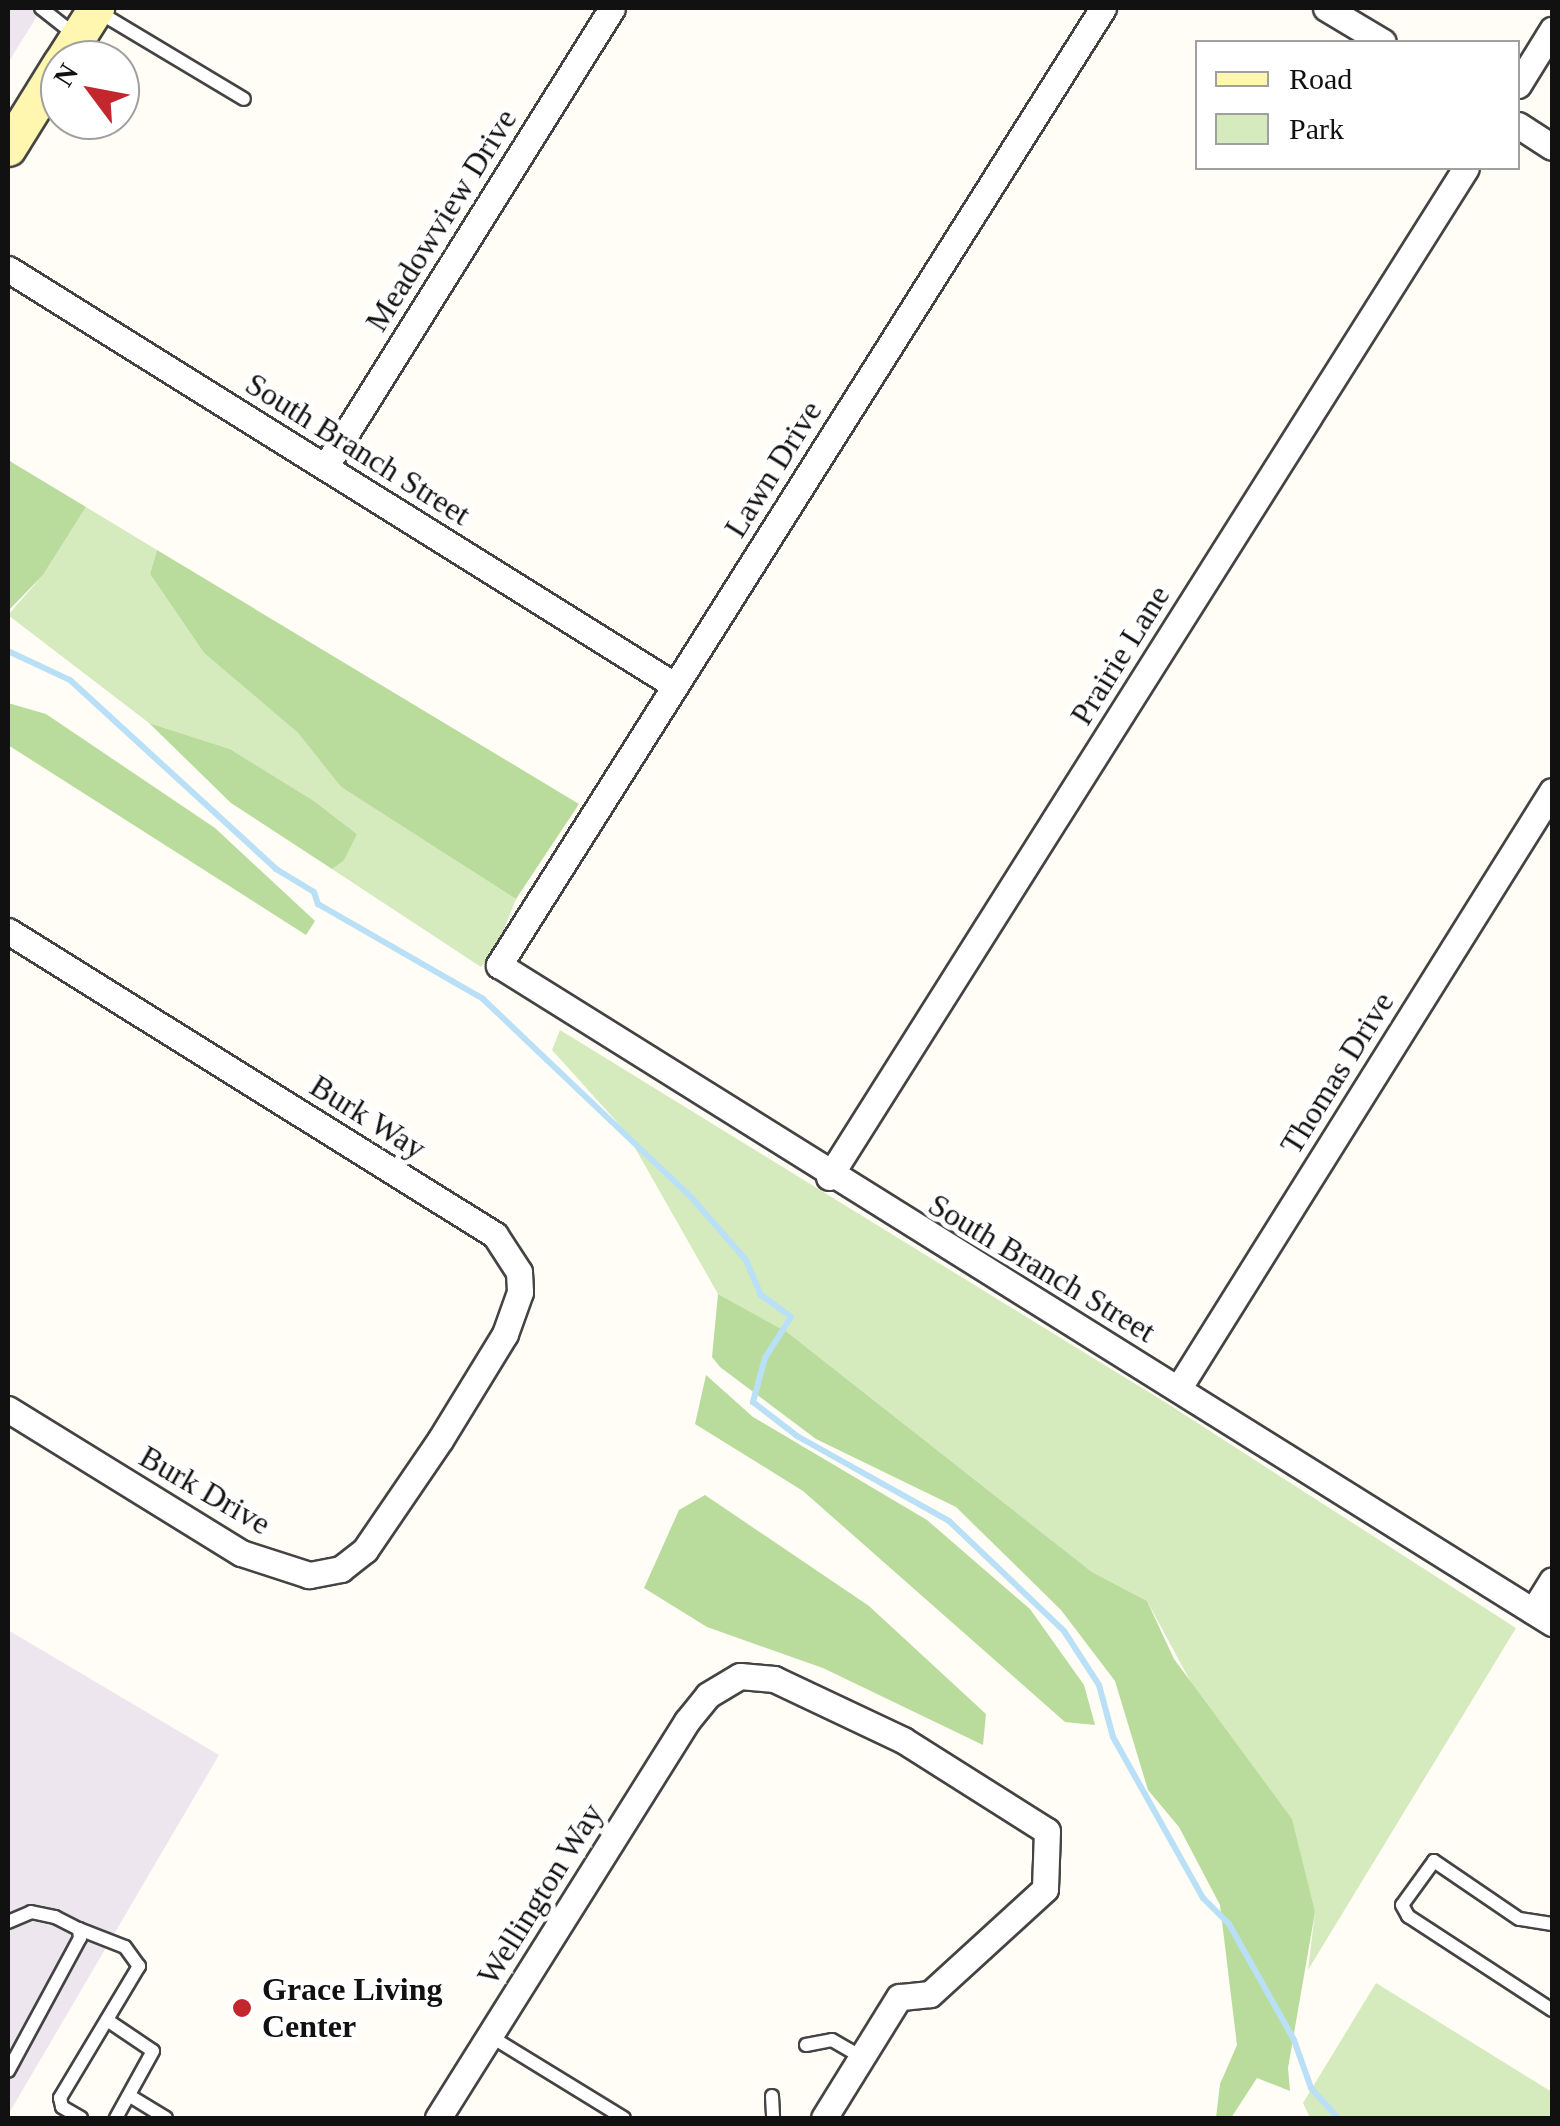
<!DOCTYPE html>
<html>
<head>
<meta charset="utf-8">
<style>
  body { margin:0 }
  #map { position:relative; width:1560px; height:2126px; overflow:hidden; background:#fffdf5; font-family:"Times New Roman",serif }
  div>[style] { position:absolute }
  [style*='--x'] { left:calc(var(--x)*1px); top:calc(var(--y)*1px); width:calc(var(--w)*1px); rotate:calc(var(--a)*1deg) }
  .industrial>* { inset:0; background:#eee6ef }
  .green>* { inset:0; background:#d5ebbd }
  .forest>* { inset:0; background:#b9dc9c }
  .stream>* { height:6px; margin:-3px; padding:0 3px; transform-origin:3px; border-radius:3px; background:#b9e0f7 }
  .roads { filter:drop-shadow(2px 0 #444) drop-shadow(-2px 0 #444) drop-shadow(0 2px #444) drop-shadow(0 -2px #444) }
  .service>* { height:12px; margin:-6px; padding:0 6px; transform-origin:6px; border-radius:6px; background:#fff }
  .minor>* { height:25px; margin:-12.5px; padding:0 12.5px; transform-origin:12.5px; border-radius:12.5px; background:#fff }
  .secondary>* { height:35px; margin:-17.5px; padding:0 17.5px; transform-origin:17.5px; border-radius:17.5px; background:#fff6b0 }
  .dots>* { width:28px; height:28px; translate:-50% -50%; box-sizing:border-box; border:5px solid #fff; border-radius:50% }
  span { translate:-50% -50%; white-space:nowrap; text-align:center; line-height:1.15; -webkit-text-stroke:10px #fff; paint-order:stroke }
  .street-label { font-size:32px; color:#111 }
  .poi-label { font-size:32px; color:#111; font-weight:700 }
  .left { translate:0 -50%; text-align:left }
  .frame { position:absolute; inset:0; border:10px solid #111; pointer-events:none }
  .legend { position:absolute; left:1195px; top:40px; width:325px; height:130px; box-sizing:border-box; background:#fff; border:2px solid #a0a0a0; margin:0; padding:12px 18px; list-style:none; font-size:30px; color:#111 }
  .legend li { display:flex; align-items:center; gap:20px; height:50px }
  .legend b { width:50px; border:2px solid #a0a0a0 }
  .north { position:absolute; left:40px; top:40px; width:100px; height:100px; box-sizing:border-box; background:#fff; border:2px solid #a0a0a0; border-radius:50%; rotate:302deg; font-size:28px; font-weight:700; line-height:40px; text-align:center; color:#111 }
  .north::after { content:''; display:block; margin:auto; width:35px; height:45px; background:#c4262e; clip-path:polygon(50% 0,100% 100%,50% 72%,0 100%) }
</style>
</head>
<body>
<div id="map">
  <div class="industrial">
    <i style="clip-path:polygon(8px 8px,42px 8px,8px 63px)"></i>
    <i style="clip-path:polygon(8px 1630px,219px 1755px,8px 2115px,9px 1914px)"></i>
  </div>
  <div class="green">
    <i style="clip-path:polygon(86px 507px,157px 550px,150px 574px,204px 653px,298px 733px,341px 787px,516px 899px,496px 949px,481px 967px,332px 869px,357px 834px,314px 801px,230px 749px,149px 723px,8px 615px,43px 575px)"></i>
    <i style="clip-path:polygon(560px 1030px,1168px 1404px,1516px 1628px,1308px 1970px,1315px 1912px,1147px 1601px,1092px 1572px,787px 1332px,718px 1294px,626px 1132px,552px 1050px)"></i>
    <i style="clip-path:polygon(1376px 1983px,1552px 2092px,1552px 2118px,1310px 2118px,1303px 2103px)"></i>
  </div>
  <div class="forest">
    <i style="clip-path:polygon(8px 460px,86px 507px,43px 575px,8px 611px)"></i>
    <i style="clip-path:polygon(157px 550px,579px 804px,516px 899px,341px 787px,298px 733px,204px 653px,150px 574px)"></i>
    <i style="clip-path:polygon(8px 703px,46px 714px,215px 828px,315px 921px,306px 935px,8px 745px)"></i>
    <i style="clip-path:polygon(149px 723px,230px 749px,314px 801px,357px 834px,344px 860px,332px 869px,231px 803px)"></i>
    <i style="clip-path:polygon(718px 1294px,787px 1332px,1092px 1572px,1147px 1601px,1174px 1659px,1292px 1819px,1315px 1912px,1288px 2068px,1290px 2091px,1257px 2078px,1231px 2118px,1216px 2118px,1220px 2084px,1237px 2045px,1220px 1905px,1179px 1827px,1148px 1790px,1115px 1681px,1061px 1610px,956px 1507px,816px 1439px,720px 1367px,712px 1357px)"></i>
    <i style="clip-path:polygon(706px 1375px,753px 1417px,927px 1520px,1030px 1609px,1084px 1685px,1095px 1725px,1065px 1722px,803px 1491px,695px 1424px)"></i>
    <i style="clip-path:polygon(705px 1495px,869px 1606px,986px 1714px,983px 1745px,823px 1668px,707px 1627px,644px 1588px,679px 1510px)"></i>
  </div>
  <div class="stream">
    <i style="--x:8;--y:651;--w:68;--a:25.1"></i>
    <i style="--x:70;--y:680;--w:280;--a:42.5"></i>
    <i style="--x:276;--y:869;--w:44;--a:31.2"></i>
    <i style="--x:314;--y:892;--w:13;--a:72"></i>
    <i style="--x:318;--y:904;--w:190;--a:29.9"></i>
    <i style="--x:483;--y:999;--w:287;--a:43.6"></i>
    <i style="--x:691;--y:1197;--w:84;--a:48.9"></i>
    <i style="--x:746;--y:1260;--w:38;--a:67"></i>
    <i style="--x:761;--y:1295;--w:37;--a:36"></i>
    <i style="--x:791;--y:1317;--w:49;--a:122.4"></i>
    <i style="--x:765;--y:1358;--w:46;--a:105.3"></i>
    <i style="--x:753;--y:1402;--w:56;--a:37.7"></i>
    <i style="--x:797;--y:1436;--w:174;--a:29.2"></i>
    <i style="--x:949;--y:1521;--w:159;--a:43.7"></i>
    <i style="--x:1064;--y:1631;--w:64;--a:57.1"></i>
    <i style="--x:1099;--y:1685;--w:54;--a:74.9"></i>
    <i style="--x:1113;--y:1737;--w:184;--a:60.8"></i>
    <i style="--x:1203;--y:1898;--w:37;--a:45"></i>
    <i style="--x:1229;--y:1924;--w:133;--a:60.7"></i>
    <i style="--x:1294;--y:2040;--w:51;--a:70.5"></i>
    <i style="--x:1311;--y:2088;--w:40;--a:48"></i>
  </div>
  <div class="roads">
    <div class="service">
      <i style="--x:41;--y:8;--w:42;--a:38.2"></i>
      <i style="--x:97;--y:11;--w:171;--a:30.9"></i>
      <i style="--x:8;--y:1922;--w:25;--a:-23"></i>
      <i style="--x:31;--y:1912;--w:25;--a:12"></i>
      <i style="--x:55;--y:1917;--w:27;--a:27"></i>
      <i style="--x:79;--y:1929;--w:9;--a:84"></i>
      <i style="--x:80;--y:1938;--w:151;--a:118.4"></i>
      <i style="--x:1552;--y:1924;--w:33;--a:-171"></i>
      <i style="--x:1519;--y:1919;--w:103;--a:-145.7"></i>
      <i style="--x:1434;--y:1861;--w:54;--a:126"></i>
      <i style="--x:1402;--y:1905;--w:13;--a:61"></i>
      <i style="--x:1408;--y:1916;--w:172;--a:33.1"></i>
      <i style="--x:79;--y:1929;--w:49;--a:21.4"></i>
      <i style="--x:125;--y:1947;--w:24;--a:54"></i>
      <i style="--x:139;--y:1966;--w:154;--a:120.9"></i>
      <i style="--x:60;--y:2098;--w:9;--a:77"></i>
      <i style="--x:62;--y:2107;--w:22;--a:30"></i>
      <i style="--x:107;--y:2020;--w:55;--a:34"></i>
      <i style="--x:153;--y:2051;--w:77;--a:118.9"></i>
      <i style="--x:490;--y:2036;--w:157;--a:31.5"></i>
      <i style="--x:806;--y:2045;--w:26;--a:-11"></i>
      <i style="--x:832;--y:2040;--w:34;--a:30"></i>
      <i style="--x:130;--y:2096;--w:42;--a:31.4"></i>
      <i style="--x:772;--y:2096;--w:22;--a:87"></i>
    </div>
    <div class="minor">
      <i style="--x:1103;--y:8;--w:1132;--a:122.26"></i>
      <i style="--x:499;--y:965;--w:1242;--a:32"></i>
      <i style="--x:1326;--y:8;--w:66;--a:30.8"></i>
      <i style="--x:1518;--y:85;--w:65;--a:-58.3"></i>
      <i style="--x:1518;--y:125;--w:40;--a:32.9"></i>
      <i style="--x:8;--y:269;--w:785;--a:31.99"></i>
      <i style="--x:325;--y:467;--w:541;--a:-57.98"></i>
      <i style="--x:8;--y:931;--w:574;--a:31.97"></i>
      <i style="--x:495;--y:1235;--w:44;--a:57"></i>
      <i style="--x:519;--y:1272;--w:20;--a:87"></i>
      <i style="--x:520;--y:1292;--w:45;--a:109.7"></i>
      <i style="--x:505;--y:1334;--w:124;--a:121.5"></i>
      <i style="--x:440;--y:1440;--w:133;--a:124.3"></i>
      <i style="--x:365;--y:1550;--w:31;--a:142"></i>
      <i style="--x:341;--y:1569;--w:33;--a:169"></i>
      <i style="--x:309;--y:1575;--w:71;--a:-162.1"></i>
      <i style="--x:241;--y:1553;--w:274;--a:-148.3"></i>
      <i style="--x:829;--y:1177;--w:1193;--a:-57.74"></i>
      <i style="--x:1178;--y:1389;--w:705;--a:-57.98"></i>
      <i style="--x:1533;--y:1611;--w:36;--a:-58"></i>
      <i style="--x:438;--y:2118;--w:469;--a:-57.9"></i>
      <i style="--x:687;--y:1721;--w:33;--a:-51"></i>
      <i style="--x:708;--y:1695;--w:37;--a:-31"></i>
      <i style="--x:740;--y:1676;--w:34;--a:5"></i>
      <i style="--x:774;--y:1679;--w:143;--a:25.3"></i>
      <i style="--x:903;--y:1740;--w:170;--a:32.3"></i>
      <i style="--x:1047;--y:1831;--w:58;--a:92"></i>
      <i style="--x:1045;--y:1889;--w:156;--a:137.6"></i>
      <i style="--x:930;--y:1994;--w:31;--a:174"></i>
      <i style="--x:899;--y:1997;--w:142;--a:121.8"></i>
    </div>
    <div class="secondary">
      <i style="--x:63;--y:60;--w:62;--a:-57.6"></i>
      <i style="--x:8;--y:148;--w:99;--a:-58.2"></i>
    </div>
  </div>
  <div class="dots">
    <i style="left:242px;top:2008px;background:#c4262e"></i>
  </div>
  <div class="street-label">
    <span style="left:441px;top:220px;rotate:-58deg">Meadowview Drive</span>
    <span style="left:358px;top:449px;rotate:32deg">South Branch Street</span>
    <span style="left:773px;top:469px;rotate:-58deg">Lawn Drive</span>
    <span style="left:1120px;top:655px;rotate:-58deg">Prairie Lane</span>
    <span style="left:1337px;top:1073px;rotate:-58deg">Thomas Drive</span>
    <span style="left:368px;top:1117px;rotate:32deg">Burk Way</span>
    <span style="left:1042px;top:1268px;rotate:31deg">South Branch Street</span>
    <span style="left:205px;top:1490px;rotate:30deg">Burk Drive</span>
    <span style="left:540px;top:1894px;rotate:-58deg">Wellington Way</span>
  </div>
  <div class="poi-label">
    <span class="left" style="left:262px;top:2008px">Grace Living<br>Center</span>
  </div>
  <div class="frame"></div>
  <ul class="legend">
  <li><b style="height:12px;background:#fff6b0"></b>Road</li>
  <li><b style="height:28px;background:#d5ebbd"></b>Park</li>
  </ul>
  <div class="north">N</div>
</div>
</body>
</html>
